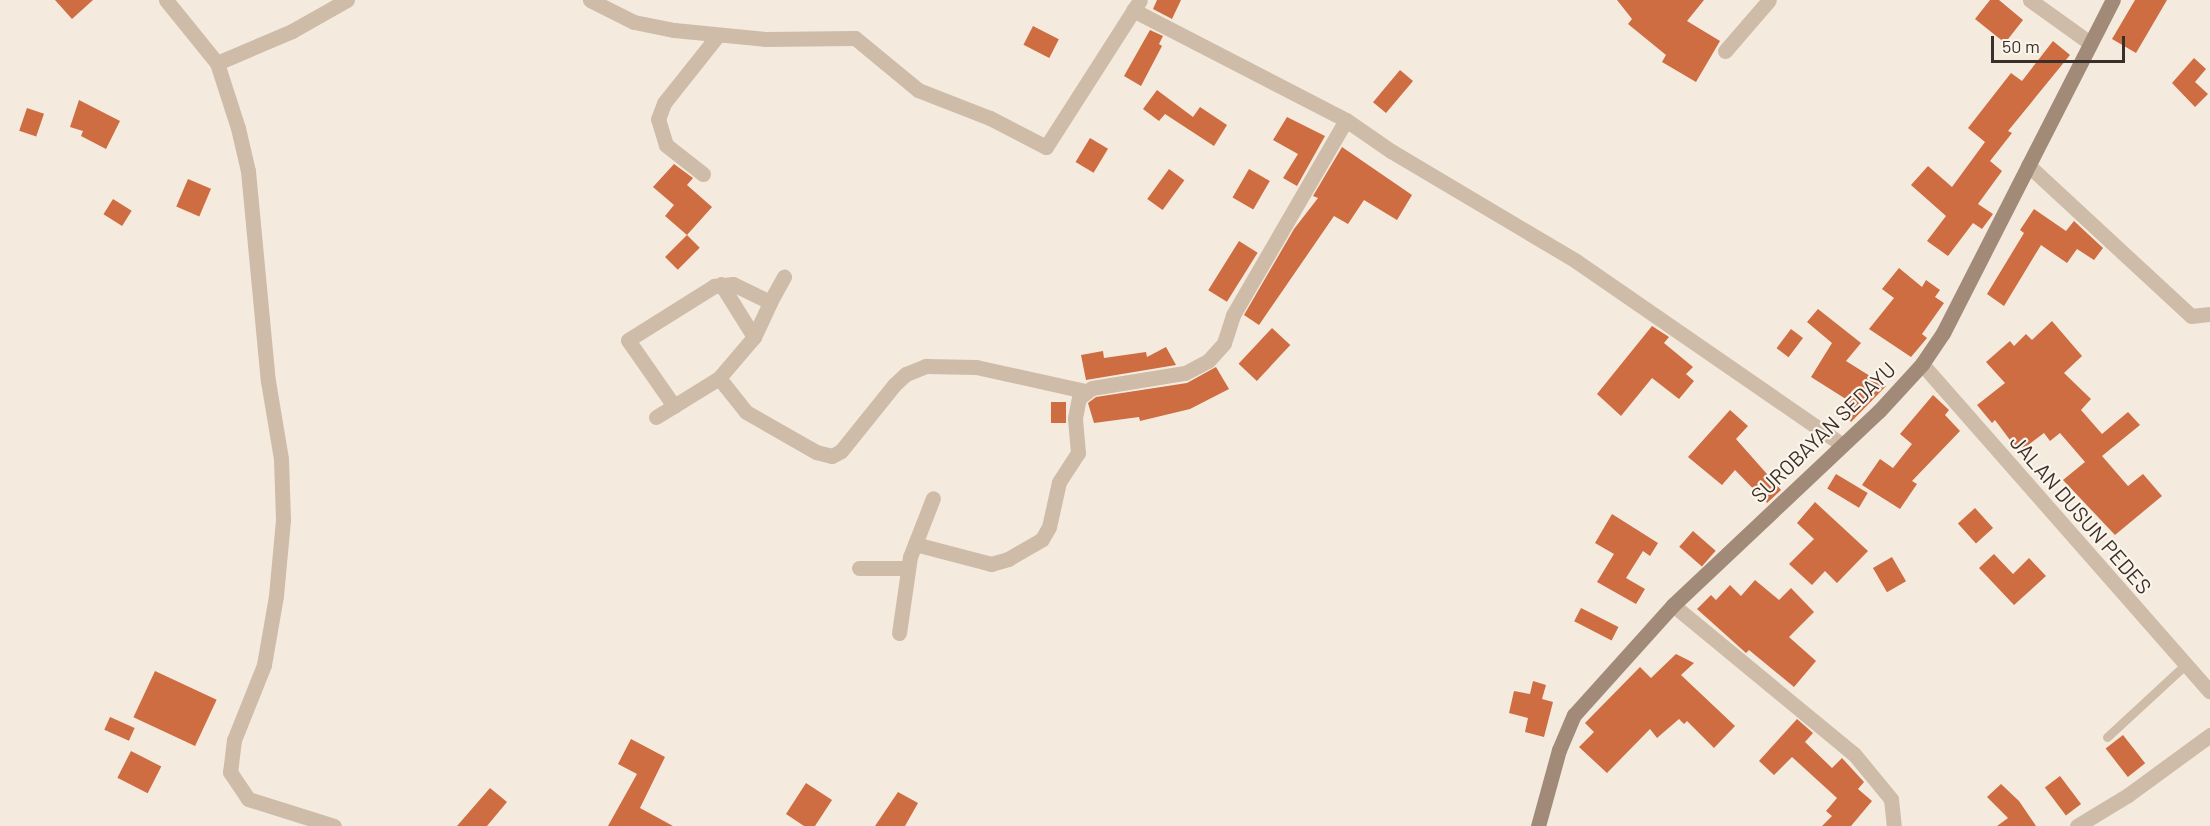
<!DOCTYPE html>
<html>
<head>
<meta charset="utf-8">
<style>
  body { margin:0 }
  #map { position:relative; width:2210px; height:826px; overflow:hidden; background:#f4ebde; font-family:Barlow,sans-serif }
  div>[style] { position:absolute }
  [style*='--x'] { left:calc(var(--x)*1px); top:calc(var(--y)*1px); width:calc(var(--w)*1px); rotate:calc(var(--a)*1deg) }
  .building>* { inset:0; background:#ce6c42; transform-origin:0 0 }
  .service>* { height:9px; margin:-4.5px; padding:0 4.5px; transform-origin:4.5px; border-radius:4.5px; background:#cebca8 }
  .minor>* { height:15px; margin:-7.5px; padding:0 7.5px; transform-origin:7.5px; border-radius:7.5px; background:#cebca8 }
  .secondary>* { height:15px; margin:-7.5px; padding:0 7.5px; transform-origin:7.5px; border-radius:7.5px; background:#a28a79 }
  span { translate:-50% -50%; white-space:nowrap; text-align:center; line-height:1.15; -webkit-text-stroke:4.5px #fbf5eb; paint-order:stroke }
  .street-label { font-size:21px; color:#3a2f29 }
  .scale { position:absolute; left:1991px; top:36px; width:134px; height:27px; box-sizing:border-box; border:3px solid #3a2f29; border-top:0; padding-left:8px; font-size:18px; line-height:21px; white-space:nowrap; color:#3a2f29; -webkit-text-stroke:4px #fbf5eb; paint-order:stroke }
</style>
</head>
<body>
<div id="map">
  <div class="building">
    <i style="clip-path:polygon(55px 0,93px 0,72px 19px)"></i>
    <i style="clip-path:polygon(1157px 0,1181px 0,1172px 19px,1153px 9px)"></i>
    <i style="clip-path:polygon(1617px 0,1704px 0,1687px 21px,1720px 41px,1696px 82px,1662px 62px,1666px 55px,1628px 24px,1632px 19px)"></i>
    <i style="clip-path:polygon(1990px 0,1999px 0,2023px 20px,2005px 43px,1975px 19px)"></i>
    <i style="clip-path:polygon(2135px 0,2167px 0,2136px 53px,2112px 39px)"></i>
    <i style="left:1033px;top:26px;width:29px;height:21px;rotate:27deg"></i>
    <i style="clip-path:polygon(1150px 30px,1163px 36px,1159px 44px,1162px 46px,1141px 86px,1124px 76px)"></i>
    <i style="clip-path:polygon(2053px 41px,2070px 55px,2008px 131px,2012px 133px,1990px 161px,2002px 171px,1978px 204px,1993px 214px,1982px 229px,1973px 223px,1948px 256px,1927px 241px,1946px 216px,1911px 185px,1928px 166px,1952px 187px,1985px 142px,1968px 128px,2011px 73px,2022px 81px)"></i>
    <i style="clip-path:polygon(2194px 58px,2206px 69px,2195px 82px,2208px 94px,2195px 107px,2172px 83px)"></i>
    <i style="left:1400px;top:70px;width:17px;height:42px;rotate:40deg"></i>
    <i style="clip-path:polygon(1157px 90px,1193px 117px,1200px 107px,1227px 125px,1214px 146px,1165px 114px,1159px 121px,1143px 109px)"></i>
    <i style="clip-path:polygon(79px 100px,120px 121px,106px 149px,81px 136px,83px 131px,70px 127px)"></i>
    <i style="left:27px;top:108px;width:18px;height:24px;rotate:19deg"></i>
    <i style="clip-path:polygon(1287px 117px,1325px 136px,1297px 186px,1283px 178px,1298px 154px,1273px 140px)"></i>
    <i style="left:1090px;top:138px;width:21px;height:28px;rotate:31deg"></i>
    <i style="clip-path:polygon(1342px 147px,1412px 195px,1397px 220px,1364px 200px,1348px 224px,1334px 216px,1259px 325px,1244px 315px,1294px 229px,1318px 198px,1313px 196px)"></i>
    <i style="clip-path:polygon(674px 164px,693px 178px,687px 185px,712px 207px,687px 235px,665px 216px,674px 205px,653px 187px)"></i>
    <i style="left:1169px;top:169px;width:19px;height:37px;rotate:36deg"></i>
    <i style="left:1249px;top:169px;width:24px;height:33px;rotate:30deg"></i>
    <i style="left:188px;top:179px;width:25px;height:30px;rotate:23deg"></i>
    <i style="left:113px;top:199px;width:22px;height:18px;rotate:32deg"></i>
    <i style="clip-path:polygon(2034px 209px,2066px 231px,2074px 221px,2103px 248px,2094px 260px,2077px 249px,2067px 263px,2041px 245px,2004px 306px,1987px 294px,2024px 233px,2020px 230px)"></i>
    <i style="left:687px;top:235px;width:18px;height:31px;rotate:45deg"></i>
    <i style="left:1239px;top:241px;width:22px;height:58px;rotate:32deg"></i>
    <i style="clip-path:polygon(1899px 268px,1922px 287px,1926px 280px,1940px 290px,1935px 297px,1944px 303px,1922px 334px,1927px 338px,1911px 357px,1869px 329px,1894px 298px,1882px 289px)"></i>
    <i style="clip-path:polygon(1818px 309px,1861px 343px,1846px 361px,1886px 386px,1851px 422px,1840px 409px,1849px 401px,1811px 377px,1832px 343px,1807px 322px)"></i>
    <i style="clip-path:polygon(2052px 321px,2082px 356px,2064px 373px,2091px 399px,2081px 410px,2102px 434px,2128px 412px,2140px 425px,2102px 456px,2128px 486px,2143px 474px,2162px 496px,2115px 535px,2063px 480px,2085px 462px,2060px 433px,2050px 441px,2044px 433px,2019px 452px,1995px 420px,1992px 423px,1977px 405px,2005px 383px,1986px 362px,2010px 341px,2014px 346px,2026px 334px,2032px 340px)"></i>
    <i style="clip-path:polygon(1652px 326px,1669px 337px,1664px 343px,1693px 367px,1686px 374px,1694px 381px,1679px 399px,1652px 378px,1621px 416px,1597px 394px)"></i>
    <i style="left:1272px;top:328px;width:25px;height:49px;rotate:43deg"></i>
    <i style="left:1791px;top:329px;width:15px;height:24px;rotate:37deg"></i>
    <i style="clip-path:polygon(1166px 347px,1176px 365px,1086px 380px,1081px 355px,1103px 351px,1104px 358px,1146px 352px,1147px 357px)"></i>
    <i style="clip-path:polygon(1216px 367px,1229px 389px,1190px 409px,1140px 421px,1139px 417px,1094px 423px,1088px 403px,1096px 397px,1187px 383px)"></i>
    <i style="clip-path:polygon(1933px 395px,1949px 410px,1945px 415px,1960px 431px,1912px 481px,1917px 484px,1900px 509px,1862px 485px,1880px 459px,1893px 468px,1912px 444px,1900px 434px)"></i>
    <i style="left:1066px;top:402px;width:21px;height:15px;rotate:90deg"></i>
    <i style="clip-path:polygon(1730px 410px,1748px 426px,1736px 439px,1781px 490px,1767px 503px,1735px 470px,1722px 485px,1688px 457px)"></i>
    <i style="left:1836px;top:474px;width:37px;height:17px;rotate:31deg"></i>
    <i style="clip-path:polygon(1815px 502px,1868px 551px,1837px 583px,1825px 571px,1812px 585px,1789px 564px,1814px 539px,1797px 523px)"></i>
    <i style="left:1975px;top:508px;width:27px;height:23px;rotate:48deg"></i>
    <i style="clip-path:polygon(1612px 514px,1658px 543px,1650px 556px,1643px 551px,1626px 578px,1645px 589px,1636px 604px,1597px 582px,1614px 554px,1595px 543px)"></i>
    <i style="left:1693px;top:531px;width:30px;height:21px;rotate:41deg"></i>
    <i style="clip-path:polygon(1994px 554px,2013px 574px,2029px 558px,2046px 576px,2014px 605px,1979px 568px)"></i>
    <i style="left:1892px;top:557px;width:28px;height:22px;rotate:60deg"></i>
    <i style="clip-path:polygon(1755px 580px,1779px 600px,1791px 588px,1814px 612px,1789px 637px,1816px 661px,1794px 687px,1749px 650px,1746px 653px,1697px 609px,1711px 595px,1716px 600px,1730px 585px,1741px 596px)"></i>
    <i style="left:1581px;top:608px;width:42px;height:15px;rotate:27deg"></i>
    <i style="clip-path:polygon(1676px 654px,1694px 663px,1681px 675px,1735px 726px,1714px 748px,1687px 721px,1684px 724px,1679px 719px,1657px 738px,1650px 729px,1607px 773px,1579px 747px,1594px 732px,1585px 723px,1640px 667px,1651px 678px)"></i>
    <i style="left:155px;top:671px;width:68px;height:51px;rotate:25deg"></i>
    <i style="clip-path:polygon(1533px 681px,1546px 685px,1542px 699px,1553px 702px,1544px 737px,1525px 732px,1528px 718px,1509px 713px,1514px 691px,1530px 694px)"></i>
    <i style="left:110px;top:717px;width:27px;height:14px;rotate:24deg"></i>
    <i style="clip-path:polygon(1797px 719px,1813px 733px,1805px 742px,1832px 768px,1842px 758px,1864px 782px,1858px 789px,1872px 801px,1851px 826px,1822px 826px,1832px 816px,1826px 811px,1837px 798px,1792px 757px,1774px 775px,1759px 761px)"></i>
    <i style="left:2123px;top:735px;width:36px;height:22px;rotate:52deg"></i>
    <i style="clip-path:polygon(631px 739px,665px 757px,640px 808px,673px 826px,608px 826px,637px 774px,618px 764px)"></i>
    <i style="left:131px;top:751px;width:34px;height:30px;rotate:27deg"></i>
    <i style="left:2060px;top:776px;width:35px;height:19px;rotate:53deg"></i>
    <i style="clip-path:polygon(806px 783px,832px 800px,815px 826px,804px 826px,786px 814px)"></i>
    <i style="clip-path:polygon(2001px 784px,2019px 801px,2036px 826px,1997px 826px,2008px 818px,1987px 797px)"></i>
    <i style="clip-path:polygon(490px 788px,507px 802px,487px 826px,457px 826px)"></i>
    <i style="clip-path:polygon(898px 792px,918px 803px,905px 826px,875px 826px)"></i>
  </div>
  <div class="service">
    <i style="--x:2107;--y:737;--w:106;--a:-42.7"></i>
  </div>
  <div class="minor">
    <i style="--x:166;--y:0;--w:81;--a:51"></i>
    <i style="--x:217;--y:63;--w:68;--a:72.1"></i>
    <i style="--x:238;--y:128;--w:44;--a:76.9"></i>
    <i style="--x:248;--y:171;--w:211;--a:84.6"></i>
    <i style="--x:268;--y:381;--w:79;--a:80.5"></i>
    <i style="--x:281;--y:459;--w:61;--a:88.1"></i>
    <i style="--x:283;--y:520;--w:76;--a:95.3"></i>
    <i style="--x:276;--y:596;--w:70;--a:99.9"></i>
    <i style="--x:264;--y:665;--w:81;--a:111.8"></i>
    <i style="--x:234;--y:740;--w:32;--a:97"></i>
    <i style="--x:230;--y:772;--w:32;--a:56"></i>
    <i style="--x:248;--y:799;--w:90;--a:17.4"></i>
    <i style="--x:590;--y:0;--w:49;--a:26.6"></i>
    <i style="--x:634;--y:22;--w:41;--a:11.3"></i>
    <i style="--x:674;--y:30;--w:91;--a:5.6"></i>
    <i style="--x:765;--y:39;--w:90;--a:-0.6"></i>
    <i style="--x:855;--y:38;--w:82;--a:39.5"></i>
    <i style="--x:918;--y:90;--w:77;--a:21.3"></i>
    <i style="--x:990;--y:118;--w:63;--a:27.4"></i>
    <i style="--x:1046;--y:147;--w:174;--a:-57.4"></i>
    <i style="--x:2030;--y:0;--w:74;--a:35.6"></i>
    <i style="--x:1133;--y:10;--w:240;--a:27.3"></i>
    <i style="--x:1346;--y:120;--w:55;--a:34.6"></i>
    <i style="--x:1391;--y:151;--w:215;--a:30.7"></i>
    <i style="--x:1576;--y:261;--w:322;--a:34.6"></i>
    <i style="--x:1725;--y:51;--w:67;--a:-49.2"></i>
    <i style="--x:217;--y:63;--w:82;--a:-23.1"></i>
    <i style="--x:292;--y:31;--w:63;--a:-29.4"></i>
    <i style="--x:2028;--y:165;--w:222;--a:42.8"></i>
    <i style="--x:2191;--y:316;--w:19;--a:-6"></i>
    <i style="--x:703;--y:174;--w:47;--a:-141.9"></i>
    <i style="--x:666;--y:145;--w:27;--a:-107"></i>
    <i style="--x:658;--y:119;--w:17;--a:-69"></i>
    <i style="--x:664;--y:103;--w:87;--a:-51.5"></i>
    <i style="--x:721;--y:284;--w:62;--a:58.1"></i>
    <i style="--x:1922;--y:364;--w:436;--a:48.7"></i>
    <i style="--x:719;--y:378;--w:54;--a:-49.5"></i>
    <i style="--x:754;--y:337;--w:38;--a:-65"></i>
    <i style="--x:674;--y:406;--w:80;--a:-124.9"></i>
    <i style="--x:628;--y:340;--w:102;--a:-32.1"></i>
    <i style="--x:714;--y:286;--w:19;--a:-6"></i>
    <i style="--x:733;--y:284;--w:41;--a:25.9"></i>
    <i style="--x:770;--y:302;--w:29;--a:-61"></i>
    <i style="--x:656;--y:417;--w:74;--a:-31.8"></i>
    <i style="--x:719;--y:378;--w:43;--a:51.5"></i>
    <i style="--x:746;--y:412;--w:81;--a:29.7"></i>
    <i style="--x:816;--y:452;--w:16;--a:14"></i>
    <i style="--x:832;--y:456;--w:10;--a:-29"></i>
    <i style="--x:841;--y:451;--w:85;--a:-51.2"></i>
    <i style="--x:894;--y:385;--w:16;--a:-43"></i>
    <i style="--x:906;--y:374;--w:22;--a:-22"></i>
    <i style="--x:926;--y:366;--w:50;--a:1.1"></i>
    <i style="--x:976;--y:367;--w:112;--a:12.4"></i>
    <i style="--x:915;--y:544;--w:79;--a:14.7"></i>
    <i style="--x:991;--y:564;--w:18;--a:-16"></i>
    <i style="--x:1008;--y:559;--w:39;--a:-30"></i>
    <i style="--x:1042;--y:539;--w:14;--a:-60"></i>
    <i style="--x:1049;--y:527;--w:46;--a:-77.5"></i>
    <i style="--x:1059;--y:482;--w:35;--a:-57"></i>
    <i style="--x:1078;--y:453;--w:35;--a:-95"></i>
    <i style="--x:1075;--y:418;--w:20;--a:-79"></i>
    <i style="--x:1079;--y:398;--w:16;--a:-38"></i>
    <i style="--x:1092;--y:388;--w:94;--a:-9.2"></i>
    <i style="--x:1185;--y:373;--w:26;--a:-28"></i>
    <i style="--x:1208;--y:361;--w:24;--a:-48"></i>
    <i style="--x:1224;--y:343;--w:29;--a:-72"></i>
    <i style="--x:1233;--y:315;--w:225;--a:-59.9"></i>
    <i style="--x:859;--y:568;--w:49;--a:0"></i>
    <i style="--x:1673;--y:605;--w:234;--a:39.5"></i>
    <i style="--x:1854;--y:754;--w:58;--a:50.6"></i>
    <i style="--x:1891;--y:799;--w:27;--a:84"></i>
    <i style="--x:899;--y:633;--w:77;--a:-81.8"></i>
    <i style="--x:910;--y:557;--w:63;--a:-68.7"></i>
    <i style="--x:2077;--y:826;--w:60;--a:-31.3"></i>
    <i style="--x:2128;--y:795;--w:102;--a:-36.2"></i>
  </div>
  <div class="secondary">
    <i style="--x:1538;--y:826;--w:79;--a:-74.6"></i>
    <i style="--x:1559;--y:750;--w:38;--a:-67"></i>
    <i style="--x:1574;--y:715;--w:148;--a:-48"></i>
    <i style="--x:1673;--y:605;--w:283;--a:-43.3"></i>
    <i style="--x:1879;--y:411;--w:64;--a:-47.5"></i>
    <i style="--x:1922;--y:364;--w:37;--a:-56"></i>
    <i style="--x:1943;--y:333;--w:374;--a:-63"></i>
  </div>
  <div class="street-label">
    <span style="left:1823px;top:432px;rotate:-44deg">SUROBAYAN SEDAYU</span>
    <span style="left:2081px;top:514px;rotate:49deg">JALAN DUSUN PEDES</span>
  </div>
  <div class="scale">50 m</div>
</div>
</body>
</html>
